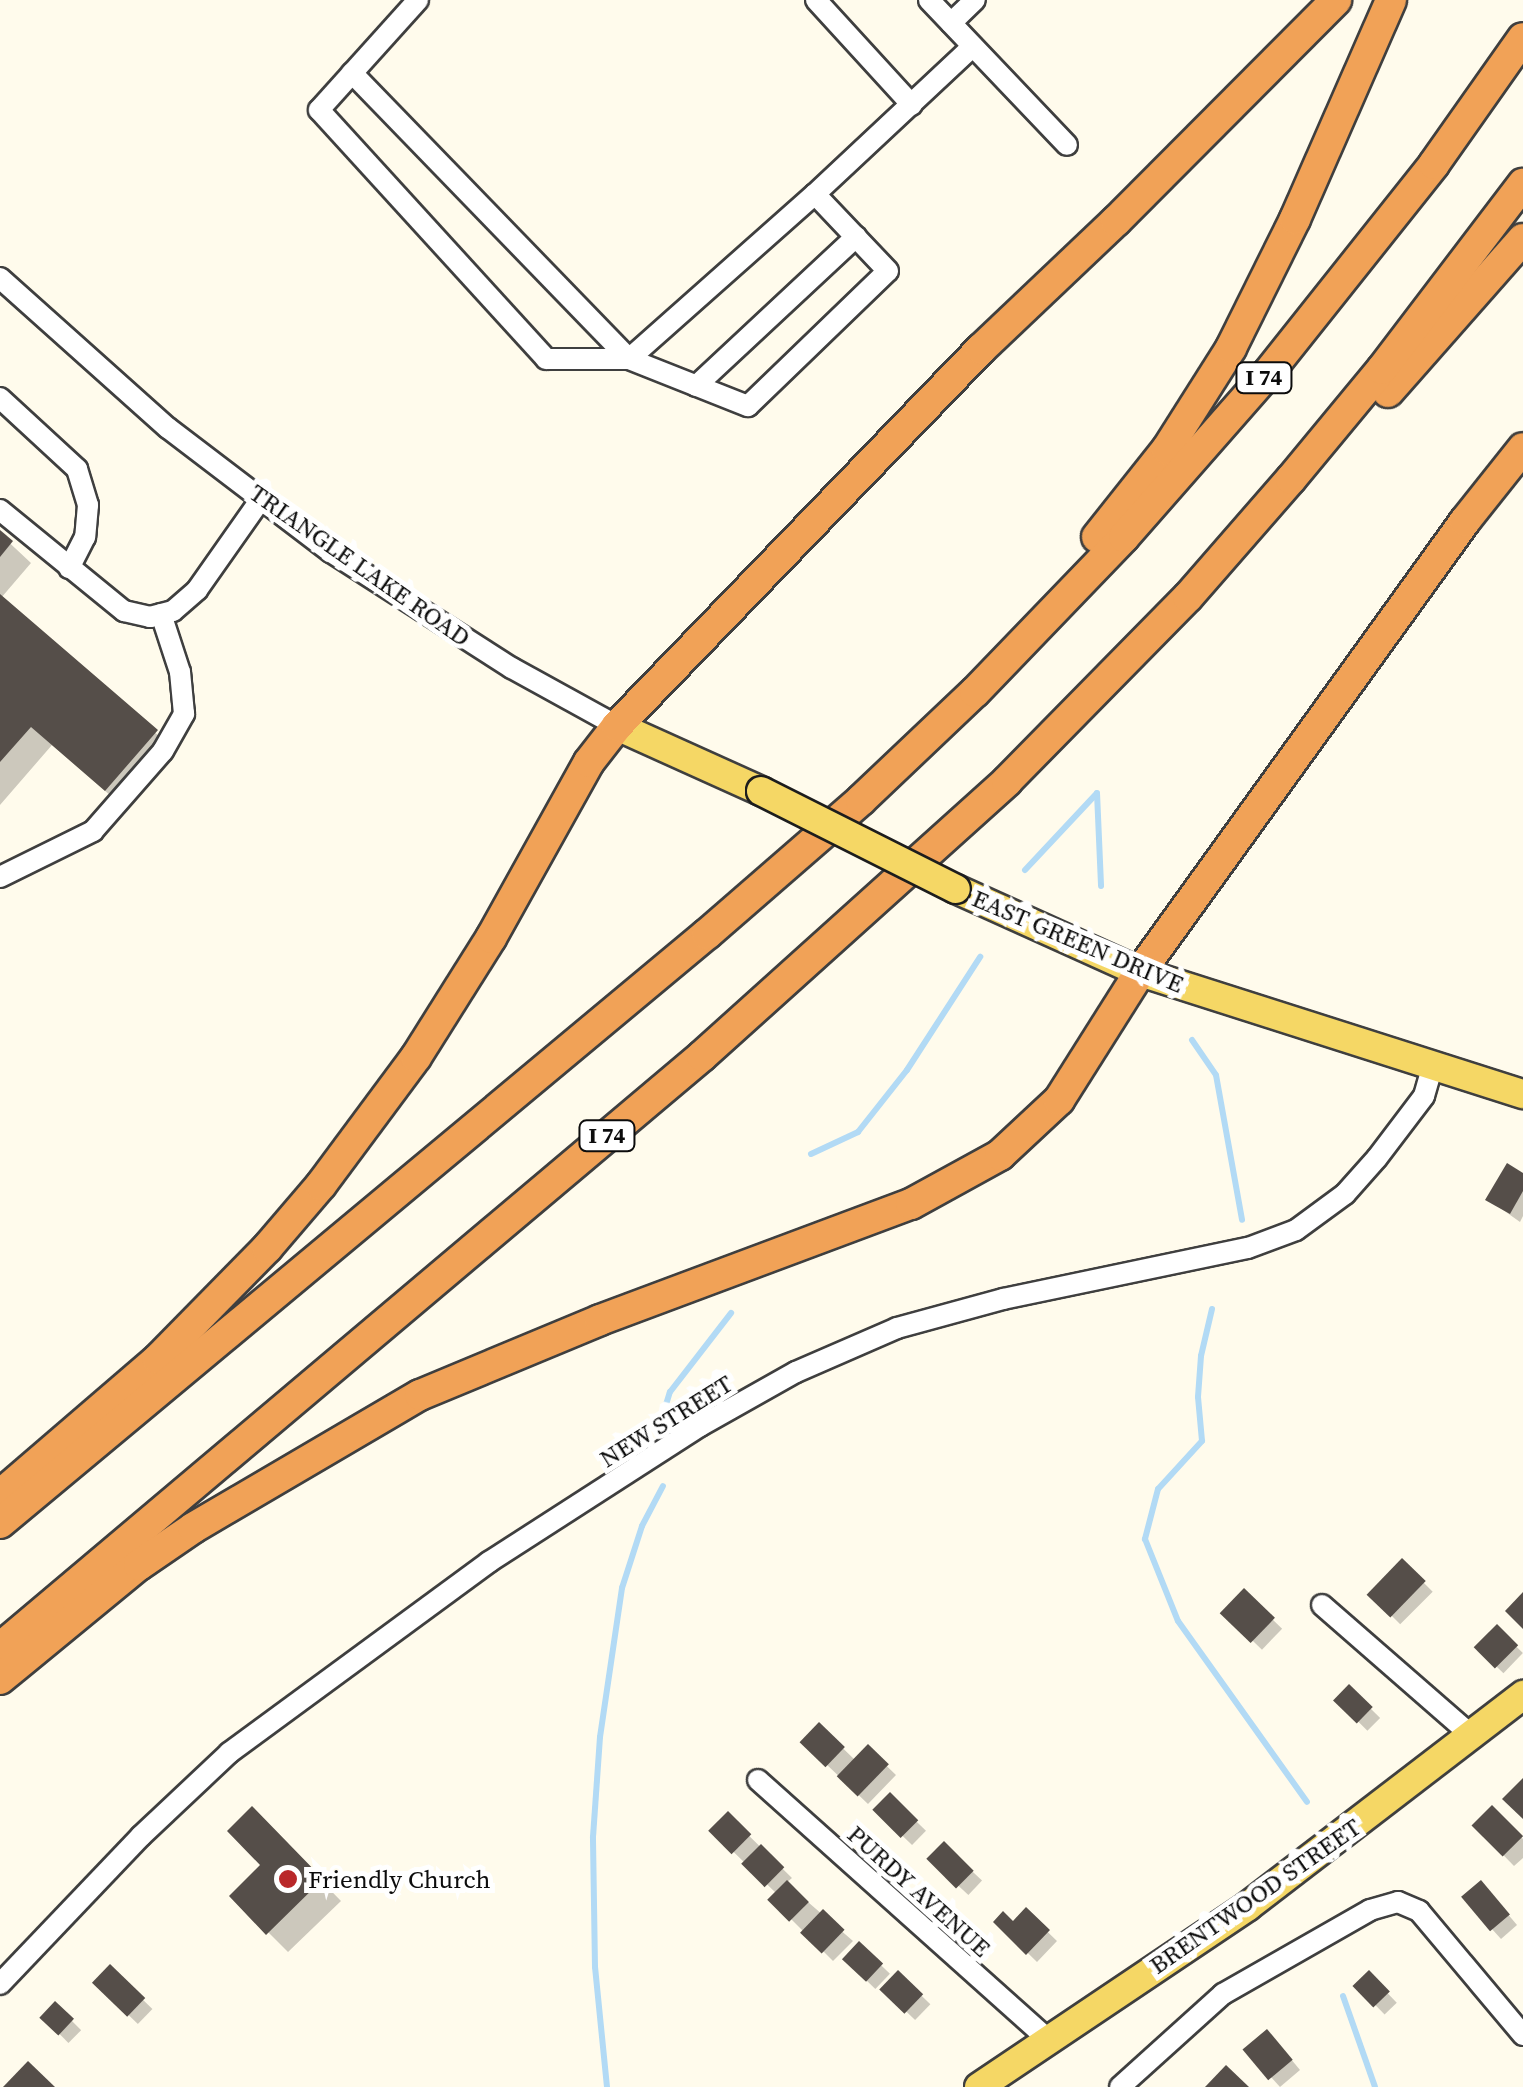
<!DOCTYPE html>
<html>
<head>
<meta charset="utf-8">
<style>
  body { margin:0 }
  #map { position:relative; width:1523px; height:2087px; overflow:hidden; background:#fffbec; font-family:"Source Serif 4",serif }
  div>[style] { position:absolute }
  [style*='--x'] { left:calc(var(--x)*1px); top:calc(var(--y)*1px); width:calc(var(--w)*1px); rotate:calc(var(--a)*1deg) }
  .shadow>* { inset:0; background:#0003; transform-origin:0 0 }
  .stream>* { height:6px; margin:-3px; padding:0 3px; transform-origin:3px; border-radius:3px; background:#b2daf5 }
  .building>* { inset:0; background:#554e49; transform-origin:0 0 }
  .roads { filter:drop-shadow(2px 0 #3f3f3f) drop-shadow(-2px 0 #3f3f3f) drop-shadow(0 2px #3f3f3f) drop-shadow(0 -2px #3f3f3f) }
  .minor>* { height:20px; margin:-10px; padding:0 10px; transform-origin:10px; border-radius:10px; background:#fff }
  .major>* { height:28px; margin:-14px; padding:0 14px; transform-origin:14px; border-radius:14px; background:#f5d765 }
  .highway>* { height:30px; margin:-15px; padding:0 15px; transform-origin:15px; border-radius:15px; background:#f1a257 }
  .bridges { filter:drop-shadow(2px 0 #1d1d1d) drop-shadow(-2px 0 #1d1d1d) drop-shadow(0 2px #1d1d1d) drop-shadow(0 -2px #1d1d1d) }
  .major-bridge>* { height:28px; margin:-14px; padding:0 14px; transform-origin:14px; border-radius:14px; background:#f5d765 }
  .dots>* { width:28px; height:28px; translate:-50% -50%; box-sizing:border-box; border:5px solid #fff; border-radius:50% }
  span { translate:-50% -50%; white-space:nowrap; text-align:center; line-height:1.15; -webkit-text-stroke:10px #fff; paint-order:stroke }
  .shield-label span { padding:2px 8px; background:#fff; border:2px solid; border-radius:8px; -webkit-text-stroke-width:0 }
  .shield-label { font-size:22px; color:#0c0c0c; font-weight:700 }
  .street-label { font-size:25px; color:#0c0c0c }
  .poi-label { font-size:25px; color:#0c0c0c }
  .left { translate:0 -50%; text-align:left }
</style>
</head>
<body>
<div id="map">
  <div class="shadow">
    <i style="clip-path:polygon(0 534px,31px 563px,1px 598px,176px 751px,126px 809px,52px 745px,0 805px)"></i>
    <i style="clip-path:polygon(1523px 1176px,1523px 1216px,1520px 1222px,1489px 1200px)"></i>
    <i style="left:1403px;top:1562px;width:42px;height:46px;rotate:45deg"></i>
    <i style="left:1244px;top:1592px;width:53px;height:29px;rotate:44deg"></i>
    <i style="left:1497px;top:1628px;width:36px;height:28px;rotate:44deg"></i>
    <i style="left:1349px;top:1687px;width:44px;height:18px;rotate:45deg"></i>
    <i style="clip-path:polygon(819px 1725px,856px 1761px,868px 1748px,896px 1775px,868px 1804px,803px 1742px)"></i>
    <i style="left:890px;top:1796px;width:50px;height:20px;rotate:44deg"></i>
    <i style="clip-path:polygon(1492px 1808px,1523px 1839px,1523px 1858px,1514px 1866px,1474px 1825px)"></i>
    <i style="clip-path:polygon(252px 1810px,341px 1901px,288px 1952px,232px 1896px,264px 1865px)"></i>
    <i style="clip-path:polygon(728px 1815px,792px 1878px,786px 1883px,853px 1941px,833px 1961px,772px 1900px,777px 1894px,712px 1831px)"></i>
    <i style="left:944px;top:1845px;width:52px;height:20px;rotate:43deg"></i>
    <i style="clip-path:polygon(1490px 1893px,1517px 1925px,1501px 1939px,1464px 1898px)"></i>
    <i style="clip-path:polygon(1026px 1911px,1057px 1941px,1037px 1962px,996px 1922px,1013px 1924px)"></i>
    <i style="left:859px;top:1944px;width:43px;height:21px;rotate:44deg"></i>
    <i style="left:110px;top:1968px;width:59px;height:21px;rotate:44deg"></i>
    <i style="left:898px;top:1973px;width:45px;height:22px;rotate:44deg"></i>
    <i style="left:1369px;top:1974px;width:40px;height:17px;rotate:46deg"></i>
    <i style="left:55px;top:2004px;width:37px;height:18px;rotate:45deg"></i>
    <i style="clip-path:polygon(1276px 2041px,1300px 2070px,1280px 2087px,1246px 2050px)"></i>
  </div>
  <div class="stream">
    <i style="--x:1097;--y:793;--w:93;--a:87.5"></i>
    <i style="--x:1025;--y:870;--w:105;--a:-46.9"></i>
    <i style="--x:1192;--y:1040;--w:42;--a:55.6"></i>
    <i style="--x:1216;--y:1075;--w:147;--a:79.8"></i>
    <i style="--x:811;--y:1154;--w:52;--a:-25.1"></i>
    <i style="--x:858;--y:1132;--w:79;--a:-51.7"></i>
    <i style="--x:907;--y:1070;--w:135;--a:-57.1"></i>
    <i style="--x:1212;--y:1309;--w:48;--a:103.2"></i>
    <i style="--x:1201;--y:1356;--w:41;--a:94.2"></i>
    <i style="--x:1198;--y:1397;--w:44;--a:84.8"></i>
    <i style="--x:1202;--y:1441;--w:65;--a:132.5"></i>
    <i style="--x:1158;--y:1489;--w:52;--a:104.6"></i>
    <i style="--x:1145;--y:1539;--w:88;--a:68.1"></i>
    <i style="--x:1178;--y:1621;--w:222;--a:54.5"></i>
    <i style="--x:665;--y:1408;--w:17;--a:-73"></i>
    <i style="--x:670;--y:1392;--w:100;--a:-52.3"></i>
    <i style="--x:1343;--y:1996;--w:96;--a:70.6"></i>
    <i style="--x:607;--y:2087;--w:121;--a:-95.7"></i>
    <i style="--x:595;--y:1967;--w:130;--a:-90.9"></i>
    <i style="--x:593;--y:1837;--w:100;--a:-86"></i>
    <i style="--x:600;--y:1737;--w:151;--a:-81.6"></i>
    <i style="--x:622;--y:1588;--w:65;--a:-72.1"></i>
    <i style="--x:642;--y:1526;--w:45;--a:-62.3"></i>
  </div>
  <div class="building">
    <i style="clip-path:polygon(0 530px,13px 541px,0 557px)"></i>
    <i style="clip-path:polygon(0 594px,158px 730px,105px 791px,31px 727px,0 762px)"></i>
    <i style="clip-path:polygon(1507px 1163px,1523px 1173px,1523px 1191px,1510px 1214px,1485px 1200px)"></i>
    <i style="left:1402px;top:1558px;width:33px;height:51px;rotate:44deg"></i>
    <i style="left:1244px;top:1588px;width:43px;height:35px;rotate:44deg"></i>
    <i style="clip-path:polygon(1523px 1592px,1523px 1629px,1505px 1611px)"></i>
    <i style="left:1497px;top:1624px;width:30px;height:33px;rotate:45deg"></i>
    <i style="left:1349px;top:1684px;width:33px;height:23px;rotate:44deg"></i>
    <i style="left:819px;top:1722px;width:36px;height:28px;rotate:44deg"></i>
    <i style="left:868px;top:1744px;width:29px;height:45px;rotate:44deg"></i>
    <i style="clip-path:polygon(1523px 1778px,1523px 1819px,1502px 1799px)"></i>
    <i style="left:890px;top:1792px;width:40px;height:25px;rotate:45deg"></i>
    <i style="left:1492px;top:1805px;width:44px;height:29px;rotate:45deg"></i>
    <i style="clip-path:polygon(252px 1806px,323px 1879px,266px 1935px,229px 1896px,260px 1865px,227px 1831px)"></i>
    <i style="left:728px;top:1811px;width:33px;height:28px;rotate:45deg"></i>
    <i style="left:944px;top:1841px;width:42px;height:25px;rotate:45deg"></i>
    <i style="left:761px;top:1844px;width:33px;height:28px;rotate:45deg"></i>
    <i style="left:787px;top:1880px;width:31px;height:28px;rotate:45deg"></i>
    <i style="left:1481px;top:1880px;width:45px;height:26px;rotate:50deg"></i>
    <i style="clip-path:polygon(1026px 1907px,1050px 1930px,1026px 1955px,993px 1922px,1003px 1911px,1013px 1921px)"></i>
    <i style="left:823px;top:1909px;width:30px;height:33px;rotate:44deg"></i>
    <i style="left:859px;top:1941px;width:33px;height:25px;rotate:43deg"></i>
    <i style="left:110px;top:1964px;width:49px;height:26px;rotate:44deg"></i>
    <i style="left:898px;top:1970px;width:35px;height:27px;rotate:44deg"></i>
    <i style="left:1369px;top:1970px;width:30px;height:23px;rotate:46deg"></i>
    <i style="left:55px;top:2001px;width:26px;height:23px;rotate:43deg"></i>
    <i style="left:1267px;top:2029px;width:40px;height:32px;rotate:50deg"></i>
    <i style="clip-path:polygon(28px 2061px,55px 2087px,3px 2087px)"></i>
    <i style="clip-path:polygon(1226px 2065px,1249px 2087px,1205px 2087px)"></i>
  </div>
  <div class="roads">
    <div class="minor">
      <i style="--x:418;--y:0;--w:148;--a:132"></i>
      <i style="--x:319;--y:110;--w:337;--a:47.6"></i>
      <i style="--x:546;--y:359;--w:83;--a:0"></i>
      <i style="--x:629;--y:359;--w:128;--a:21.6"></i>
      <i style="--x:748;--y:406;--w:194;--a:-44"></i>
      <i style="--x:888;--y:271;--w:106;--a:-133.5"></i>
      <i style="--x:815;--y:194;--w:216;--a:-43.1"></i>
      <i style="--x:816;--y:0;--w:142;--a:47.6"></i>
      <i style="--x:929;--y:0;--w:200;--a:46.4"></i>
      <i style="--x:951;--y:23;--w:33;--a:-44"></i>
      <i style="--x:352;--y:73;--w:398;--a:45.9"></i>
      <i style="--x:629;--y:359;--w:249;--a:-41.6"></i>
      <i style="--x:0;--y:278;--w:225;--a:41.8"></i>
      <i style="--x:168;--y:428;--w:205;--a:37.3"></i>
      <i style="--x:331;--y:552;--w:215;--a:32.7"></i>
      <i style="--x:512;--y:668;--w:120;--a:28.9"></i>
      <i style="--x:696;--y:386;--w:219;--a:-43"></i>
      <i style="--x:0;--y:398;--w:105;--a:42.7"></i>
      <i style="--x:77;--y:469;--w:38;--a:73"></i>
      <i style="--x:88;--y:505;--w:32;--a:95"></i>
      <i style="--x:85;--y:537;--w:35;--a:117"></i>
      <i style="--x:0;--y:510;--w:160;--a:39.2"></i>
      <i style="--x:124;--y:611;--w:27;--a:13"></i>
      <i style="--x:150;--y:617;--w:24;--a:-15"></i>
      <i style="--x:173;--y:611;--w:32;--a:-41"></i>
      <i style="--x:197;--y:590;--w:111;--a:-54.9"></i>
      <i style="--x:0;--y:877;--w:104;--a:-26.3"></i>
      <i style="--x:93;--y:831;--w:106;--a:-48.8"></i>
      <i style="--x:163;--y:751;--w:43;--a:-60.4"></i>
      <i style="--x:184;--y:714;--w:42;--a:-95.4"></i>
      <i style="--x:180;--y:672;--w:61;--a:-108.1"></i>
      <i style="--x:1322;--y:1605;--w:199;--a:41.1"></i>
      <i style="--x:758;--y:1780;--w:389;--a:41.8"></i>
      <i style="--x:0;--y:1984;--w:204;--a:-46.4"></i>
      <i style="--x:141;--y:1836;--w:121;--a:-43.3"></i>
      <i style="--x:229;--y:1753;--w:323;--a:-36.3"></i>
      <i style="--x:489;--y:1562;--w:251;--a:-32.8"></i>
      <i style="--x:700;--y:1426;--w:110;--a:-29.4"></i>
      <i style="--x:796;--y:1372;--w:110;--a:-23.5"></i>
      <i style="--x:897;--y:1328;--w:110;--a:-15.3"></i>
      <i style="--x:1003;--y:1299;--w:250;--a:-11.8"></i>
      <i style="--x:1248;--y:1248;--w:51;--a:-20.6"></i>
      <i style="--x:1296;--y:1230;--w:61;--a:-36.3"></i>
      <i style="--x:1345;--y:1194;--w:48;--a:-48.4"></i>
      <i style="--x:1377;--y:1158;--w:78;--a:-52.8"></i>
      <i style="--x:1424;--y:1096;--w:29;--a:-74"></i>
      <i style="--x:1120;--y:2087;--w:139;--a:-42.1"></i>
      <i style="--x:1223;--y:1994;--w:169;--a:-29.7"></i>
      <i style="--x:1370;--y:1910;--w:29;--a:-16"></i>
      <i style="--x:1398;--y:1902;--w:23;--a:23"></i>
      <i style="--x:1419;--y:1911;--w:162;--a:50"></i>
    </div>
    <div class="major">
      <i style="--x:617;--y:726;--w:158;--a:24.3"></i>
      <i style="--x:956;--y:889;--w:202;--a:24.3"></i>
      <i style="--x:1140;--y:972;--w:402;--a:17.7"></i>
      <i style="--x:979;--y:2087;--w:324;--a:-33.9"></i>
      <i style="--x:1248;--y:1906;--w:347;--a:-37.5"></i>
    </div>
    <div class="highway">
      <i style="--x:1388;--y:392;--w:204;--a:-48.6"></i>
      <i style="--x:1097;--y:537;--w:112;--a:-51.5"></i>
      <i style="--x:1167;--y:449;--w:120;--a:-57.6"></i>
      <i style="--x:1231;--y:348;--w:144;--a:-63.6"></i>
      <i style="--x:1295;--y:219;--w:239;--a:-66.3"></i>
      <i style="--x:0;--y:1495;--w:208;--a:-40.7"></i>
      <i style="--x:158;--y:1359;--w:156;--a:-45.5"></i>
      <i style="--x:267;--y:1248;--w:83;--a:-49.4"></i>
      <i style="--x:321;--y:1185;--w:159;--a:-53.4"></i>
      <i style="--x:416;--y:1057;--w:141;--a:-57.8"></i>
      <i style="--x:491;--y:938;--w:201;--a:-60.9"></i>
      <i style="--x:589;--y:762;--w:46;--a:-52.1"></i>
      <i style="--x:617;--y:726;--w:524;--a:-46.01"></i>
      <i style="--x:981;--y:349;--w:186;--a:-43.5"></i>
      <i style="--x:1116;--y:221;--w:312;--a:-45.1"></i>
      <i style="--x:0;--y:1523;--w:920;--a:-39.8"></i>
      <i style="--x:707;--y:934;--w:204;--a:-41"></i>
      <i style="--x:861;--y:800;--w:157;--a:-43.5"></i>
      <i style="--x:975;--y:692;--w:215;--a:-46.1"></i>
      <i style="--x:1124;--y:537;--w:218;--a:-48.7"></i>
      <i style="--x:1268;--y:373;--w:267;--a:-51.5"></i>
      <i style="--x:1434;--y:164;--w:154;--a:-54.8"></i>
      <i style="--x:0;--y:1648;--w:918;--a:-40.14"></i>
      <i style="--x:702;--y:1056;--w:411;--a:-42"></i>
      <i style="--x:1007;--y:781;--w:258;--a:-45.5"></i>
      <i style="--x:1188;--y:597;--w:157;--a:-48.9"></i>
      <i style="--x:1291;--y:479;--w:143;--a:-50.4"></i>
      <i style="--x:1382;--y:369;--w:233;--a:-52.7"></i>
      <i style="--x:0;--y:1679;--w:180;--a:-39.4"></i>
      <i style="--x:139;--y:1565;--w:65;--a:-34.4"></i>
      <i style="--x:193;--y:1528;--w:263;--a:-30.4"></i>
      <i style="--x:420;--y:1395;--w:195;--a:-22.6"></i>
      <i style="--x:600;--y:1320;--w:332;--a:-20.5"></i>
      <i style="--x:911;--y:1204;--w:102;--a:-28.8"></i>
      <i style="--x:1000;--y:1155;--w:81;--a:-43"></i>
      <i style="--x:1059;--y:1100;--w:151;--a:-57.7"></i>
      <i style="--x:1140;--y:972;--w:556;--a:-54.22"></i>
      <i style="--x:1465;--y:521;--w:93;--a:-51.5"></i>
    </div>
  </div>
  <div class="bridges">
    <div class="major-bridge">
      <i style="--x:761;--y:791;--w:218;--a:26.7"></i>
    </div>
  </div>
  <div class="dots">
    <i style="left:288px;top:1879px;background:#b9282a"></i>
  </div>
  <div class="shield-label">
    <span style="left:1264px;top:378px">I 74</span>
    <span style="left:607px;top:1136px">I 74</span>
  </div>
  <div class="street-label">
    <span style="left:360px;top:565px;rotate:35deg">TRIANGLE LAKE ROAD</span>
    <span style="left:1078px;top:941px;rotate:23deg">EAST GREEN DRIVE</span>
    <span style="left:666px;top:1421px;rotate:-32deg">NEW STREET</span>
    <span style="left:919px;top:1891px;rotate:42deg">PURDY AVENUE</span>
    <span style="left:1255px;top:1896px;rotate:-35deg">BRENTWOOD STREET</span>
  </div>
  <div class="poi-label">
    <span class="left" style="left:308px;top:1879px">Friendly Church</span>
  </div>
</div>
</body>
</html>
